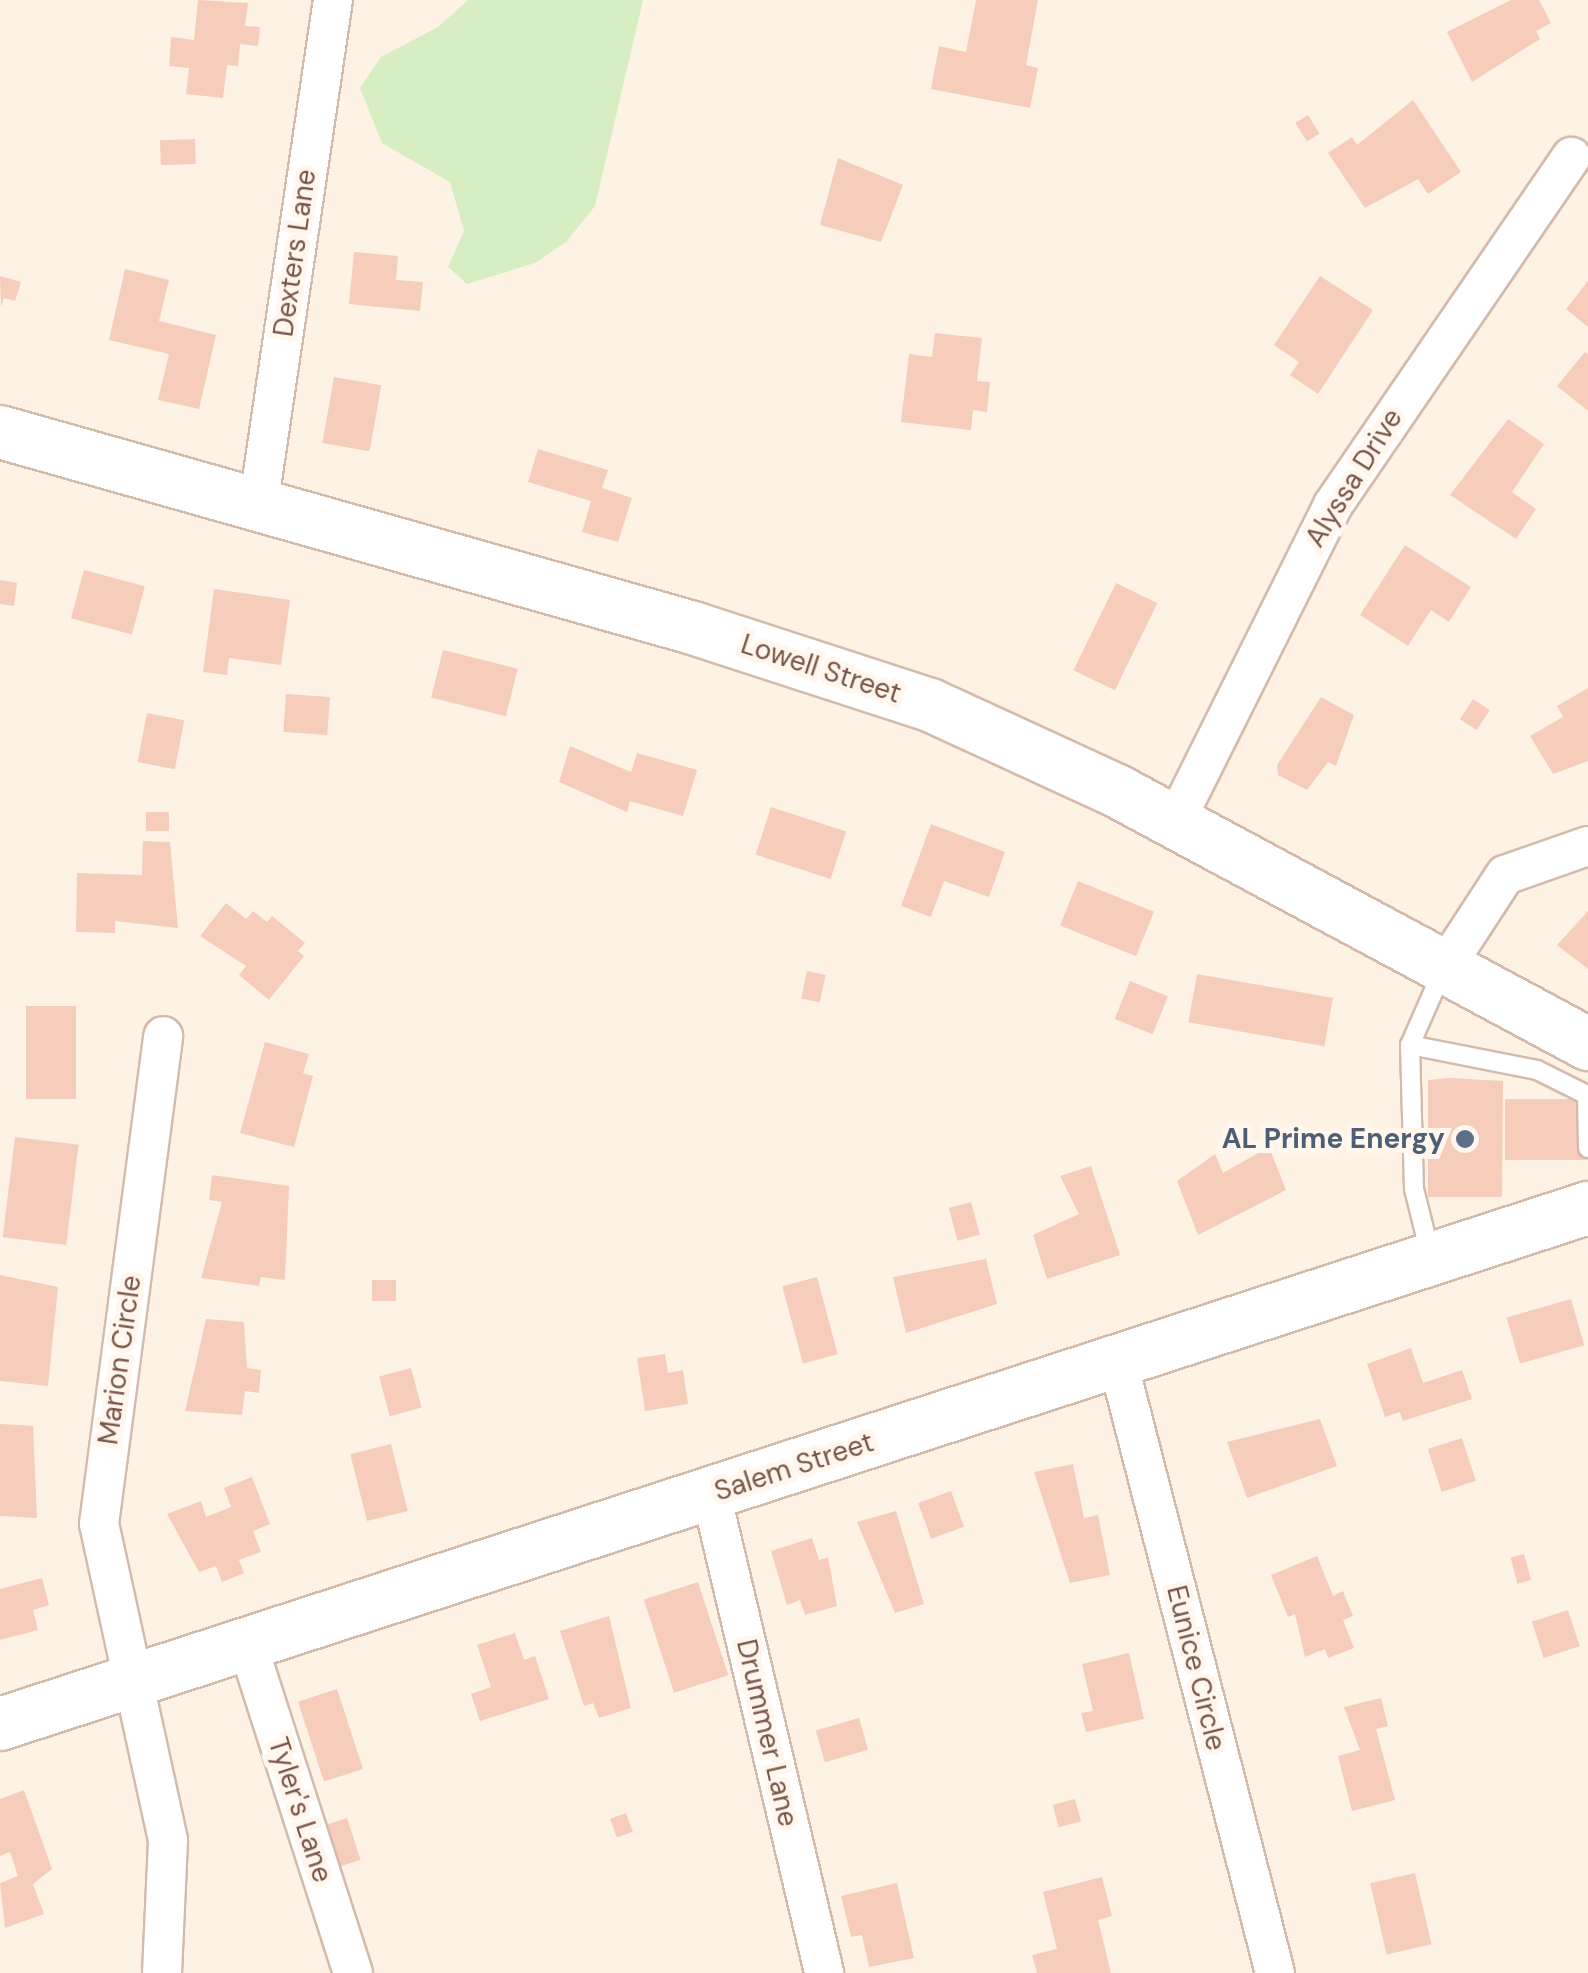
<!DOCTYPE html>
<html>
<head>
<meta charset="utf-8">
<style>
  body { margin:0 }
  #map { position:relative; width:1588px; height:1973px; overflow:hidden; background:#fef2e5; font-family:"DM Sans",sans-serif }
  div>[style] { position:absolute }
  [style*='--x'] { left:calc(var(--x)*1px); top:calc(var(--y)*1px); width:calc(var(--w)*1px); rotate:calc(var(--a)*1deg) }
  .green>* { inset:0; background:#d7edc2 }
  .building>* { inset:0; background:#f5cdba; transform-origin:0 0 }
  .roads { filter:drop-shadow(2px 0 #d3bbac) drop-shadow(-2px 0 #d3bbac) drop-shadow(0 2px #d3bbac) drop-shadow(0 -2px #d3bbac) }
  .service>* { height:18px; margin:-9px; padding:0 9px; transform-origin:9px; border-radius:9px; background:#fff }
  .minor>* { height:38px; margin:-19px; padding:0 19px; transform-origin:19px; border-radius:19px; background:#fff }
  .secondary>* { height:52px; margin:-26px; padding:0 26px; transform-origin:26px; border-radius:26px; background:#fff }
  .dots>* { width:28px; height:28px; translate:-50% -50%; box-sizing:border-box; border:5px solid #fff6ed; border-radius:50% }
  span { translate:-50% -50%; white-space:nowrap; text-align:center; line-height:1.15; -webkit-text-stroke:10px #fff6ed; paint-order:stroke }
  .street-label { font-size:28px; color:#795548 }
  .service-label { font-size:28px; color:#4e5e75; font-weight:700 }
  .right { translate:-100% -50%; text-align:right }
</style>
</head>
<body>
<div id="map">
  <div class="green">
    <i style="clip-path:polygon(468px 0,643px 0,595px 206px,566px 242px,535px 263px,467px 284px,448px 267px,464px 231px,450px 182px,382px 143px,360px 88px,381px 57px,438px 27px)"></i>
  </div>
  <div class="building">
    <i style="clip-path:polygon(198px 0,248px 3px,245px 26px,260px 27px,258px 46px,240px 44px,238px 66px,227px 65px,223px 98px,186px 94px,189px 68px,169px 66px,171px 37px,194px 40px)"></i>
    <i style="clip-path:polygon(976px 0,1038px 0,1026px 65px,1038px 68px,1030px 108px,931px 89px,939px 46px,966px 52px)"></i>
    <i style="clip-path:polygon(1511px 0,1539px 0,1551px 23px,1536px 31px,1540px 39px,1472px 82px,1447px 32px)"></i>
    <i style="clip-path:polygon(1413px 100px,1461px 172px,1428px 194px,1418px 179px,1365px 208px,1328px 153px,1352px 137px,1357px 145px)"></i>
    <i style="left:1308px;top:115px;width:22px;height:15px;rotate:58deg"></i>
    <i style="left:195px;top:139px;width:25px;height:35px;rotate:88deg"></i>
    <i style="clip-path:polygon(838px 158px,903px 185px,881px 242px,820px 225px)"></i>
    <i style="clip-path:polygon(354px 252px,398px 256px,396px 280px,423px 282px,420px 311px,349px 304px)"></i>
    <i style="clip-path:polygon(125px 269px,169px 280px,159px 321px,216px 335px,199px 409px,158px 400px,169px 354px,109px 340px)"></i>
    <i style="clip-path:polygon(0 276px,21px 282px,15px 301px,4px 298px,1px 307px)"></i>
    <i style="clip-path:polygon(1320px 276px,1373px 310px,1318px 394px,1290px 375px,1299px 362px,1274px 345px)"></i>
    <i style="clip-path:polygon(1588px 281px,1588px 327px,1566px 309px)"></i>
    <i style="clip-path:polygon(935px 333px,982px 338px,977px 381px,990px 382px,987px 412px,973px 410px,971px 430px,901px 422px,909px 354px,932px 357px)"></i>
    <i style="clip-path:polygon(1585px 352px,1588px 354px,1588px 411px,1557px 386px)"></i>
    <i style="left:334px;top:377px;width:48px;height:67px;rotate:10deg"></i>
    <i style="clip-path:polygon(1508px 419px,1544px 444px,1512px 492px,1536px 509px,1516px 539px,1450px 495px)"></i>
    <i style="clip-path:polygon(538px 449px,608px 470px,602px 488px,632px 498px,618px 542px,582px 532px,591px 501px,528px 482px)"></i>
    <i style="clip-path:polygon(1405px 545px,1471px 587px,1449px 622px,1431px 610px,1408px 646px,1360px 615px)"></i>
    <i style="left:84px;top:570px;width:63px;height:50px;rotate:15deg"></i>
    <i style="clip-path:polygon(0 580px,17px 583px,14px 606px,0 604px)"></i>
    <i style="left:1116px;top:583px;width:46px;height:97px;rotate:26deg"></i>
    <i style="clip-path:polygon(214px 589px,290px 600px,281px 665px,229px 658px,227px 675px,203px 672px)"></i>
    <i style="left:443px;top:650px;width:77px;height:49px;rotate:14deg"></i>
    <i style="clip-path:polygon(1588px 688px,1588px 761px,1553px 774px,1530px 736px,1563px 717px,1557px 706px)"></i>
    <i style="left:286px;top:694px;width:44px;height:38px;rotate:4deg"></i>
    <i style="clip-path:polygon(1321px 697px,1354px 715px,1336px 766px,1328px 762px,1307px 790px,1278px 775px,1277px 765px)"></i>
    <i style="left:1473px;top:699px;width:20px;height:24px;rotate:33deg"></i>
    <i style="left:147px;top:713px;width:38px;height:50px;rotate:11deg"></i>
    <i style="clip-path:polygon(570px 746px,631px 772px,637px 753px,697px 770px,683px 816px,630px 801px,627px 812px,559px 782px)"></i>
    <i style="left:771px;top:807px;width:79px;height:50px;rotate:18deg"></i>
    <i style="left:146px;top:812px;width:23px;height:19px"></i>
    <i style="clip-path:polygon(931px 824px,1005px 852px,989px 897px,944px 881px,931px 917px,901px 906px)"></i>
    <i style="clip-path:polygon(143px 841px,170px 842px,178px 928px,115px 921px,115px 933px,76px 932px,77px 873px,142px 875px)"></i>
    <i style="left:1078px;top:881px;width:82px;height:48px;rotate:22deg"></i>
    <i style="clip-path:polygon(226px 903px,246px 919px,253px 911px,267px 922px,272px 916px,305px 943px,298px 951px,304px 956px,269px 1000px,239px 975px,246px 966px,200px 936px)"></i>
    <i style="clip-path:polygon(1588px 911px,1588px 969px,1557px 945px)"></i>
    <i style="left:807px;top:971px;width:19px;height:28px;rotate:12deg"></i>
    <i style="left:1197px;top:974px;width:138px;height:49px;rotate:10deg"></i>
    <i style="left:1130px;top:981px;width:41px;height:41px;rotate:22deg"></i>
    <i style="left:26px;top:1006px;width:50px;height:93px"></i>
    <i style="clip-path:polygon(265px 1042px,309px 1054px,303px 1073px,313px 1076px,294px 1147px,240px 1133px)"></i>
    <i style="clip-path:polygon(1449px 1078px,1503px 1081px,1502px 1197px,1428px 1197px,1428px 1080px)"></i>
    <i style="left:1505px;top:1099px;width:83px;height:61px"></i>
    <i style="left:15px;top:1137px;width:64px;height:101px;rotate:7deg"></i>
    <i style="clip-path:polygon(1269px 1147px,1286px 1190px,1198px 1235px,1177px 1181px,1215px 1154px,1223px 1173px)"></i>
    <i style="clip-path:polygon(1091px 1166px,1120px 1255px,1047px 1279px,1033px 1235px,1079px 1214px,1060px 1176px)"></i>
    <i style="clip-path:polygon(212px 1175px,289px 1186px,285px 1280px,261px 1277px,259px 1286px,201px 1278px,222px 1202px,209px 1200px)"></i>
    <i style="left:971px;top:1202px;width:34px;height:23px;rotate:75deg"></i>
    <i style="clip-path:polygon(986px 1259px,997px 1304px,906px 1333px,893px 1277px)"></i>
    <i style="clip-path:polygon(0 1275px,58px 1287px,48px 1386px,0 1381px)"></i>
    <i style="left:817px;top:1277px;width:80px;height:36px;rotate:75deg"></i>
    <i style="left:372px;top:1280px;width:24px;height:21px"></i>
    <i style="left:1571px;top:1299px;width:48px;height:67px;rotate:74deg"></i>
    <i style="clip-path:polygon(206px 1319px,244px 1322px,247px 1368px,261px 1370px,259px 1393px,245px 1391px,242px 1415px,185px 1411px)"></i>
    <i style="clip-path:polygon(1411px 1348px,1423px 1383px,1462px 1370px,1472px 1399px,1403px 1421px,1400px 1412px,1385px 1417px,1367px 1364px)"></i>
    <i style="clip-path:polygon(665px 1354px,668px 1373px,683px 1370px,688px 1404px,645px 1411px,637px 1358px)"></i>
    <i style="left:411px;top:1368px;width:41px;height:33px;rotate:75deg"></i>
    <i style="clip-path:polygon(1320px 1419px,1337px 1466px,1247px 1498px,1227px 1442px)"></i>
    <i style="clip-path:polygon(0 1424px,33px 1426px,37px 1518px,0 1516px)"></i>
    <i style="left:1462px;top:1438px;width:45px;height:36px;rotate:72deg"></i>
    <i style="left:391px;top:1444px;width:69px;height:42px;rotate:76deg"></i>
    <i style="clip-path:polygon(1073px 1464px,1084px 1518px,1098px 1515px,1110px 1575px,1070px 1583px,1034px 1472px)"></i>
    <i style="clip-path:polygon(252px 1477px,270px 1524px,253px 1531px,261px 1552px,239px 1560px,244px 1573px,222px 1582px,216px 1566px,199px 1572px,167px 1514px,201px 1501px,206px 1517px,231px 1507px,224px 1488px)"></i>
    <i style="left:951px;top:1491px;width:38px;height:35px;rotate:70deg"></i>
    <i style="clip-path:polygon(896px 1511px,924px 1604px,895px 1613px,857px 1522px)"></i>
    <i style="clip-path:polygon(812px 1538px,819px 1560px,828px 1557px,837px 1606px,805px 1615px,800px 1600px,787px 1605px,771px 1551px)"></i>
    <i style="left:1524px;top:1554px;width:27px;height:14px;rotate:75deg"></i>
    <i style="clip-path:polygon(1317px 1556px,1333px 1596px,1343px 1591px,1353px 1616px,1343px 1620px,1354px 1648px,1328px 1658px,1325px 1649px,1305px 1657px,1295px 1614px,1288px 1617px,1271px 1575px)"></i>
    <i style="clip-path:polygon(42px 1578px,49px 1605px,33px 1610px,38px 1630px,0 1640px,0 1589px)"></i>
    <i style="left:698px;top:1582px;width:98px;height:57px;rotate:72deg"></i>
    <i style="left:1568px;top:1610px;width:38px;height:38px;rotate:72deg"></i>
    <i style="clip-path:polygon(609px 1616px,631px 1708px,599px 1718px,593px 1703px,584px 1706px,560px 1631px)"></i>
    <i style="clip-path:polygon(515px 1633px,524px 1660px,535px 1656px,549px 1699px,480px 1721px,471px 1694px,491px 1687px,477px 1645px)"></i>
    <i style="clip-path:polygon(1129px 1653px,1144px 1719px,1086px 1732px,1081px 1713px,1093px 1711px,1082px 1664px)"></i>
    <i style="left:337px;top:1689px;width:84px;height:41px;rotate:72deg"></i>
    <i style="clip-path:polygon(1381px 1698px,1388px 1726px,1376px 1729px,1395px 1800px,1352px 1811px,1338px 1756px,1360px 1750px,1344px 1707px)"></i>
    <i style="left:859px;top:1718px;width:33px;height:45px;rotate:74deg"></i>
    <i style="clip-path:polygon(24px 1790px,52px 1869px,33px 1884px,44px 1914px,5px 1928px,0 1883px,18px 1876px,10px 1852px,0 1856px,0 1799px)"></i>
    <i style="left:1075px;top:1799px;width:23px;height:23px;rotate:75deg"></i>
    <i style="left:626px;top:1813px;width:20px;height:17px;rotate:70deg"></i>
    <i style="left:347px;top:1818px;width:44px;height:25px;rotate:72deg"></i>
    <i style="left:1415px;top:1873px;width:73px;height:46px;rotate:77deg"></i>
    <i style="clip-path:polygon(1102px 1877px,1112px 1916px,1098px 1920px,1111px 1973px,1037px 1973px,1032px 1955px,1057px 1949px,1043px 1892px)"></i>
    <i style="clip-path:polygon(897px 1883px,914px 1958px,869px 1967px,862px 1935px,851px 1937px,841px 1896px)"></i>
  </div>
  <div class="roads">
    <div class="service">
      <i style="--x:1410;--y:1045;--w:129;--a:11.1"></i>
      <i style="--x:1537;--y:1070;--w:56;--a:26.6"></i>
      <i style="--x:1587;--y:1095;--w:53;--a:88.9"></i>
      <i style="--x:1431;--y:1257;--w:70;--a:-104"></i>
      <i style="--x:1414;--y:1189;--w:144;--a:-91.6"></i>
      <i style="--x:1410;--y:1045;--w:80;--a:-66.3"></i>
    </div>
    <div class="minor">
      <i style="--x:258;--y:507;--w:513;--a:-81.59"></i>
      <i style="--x:1175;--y:822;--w:354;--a:-63.5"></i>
      <i style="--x:1333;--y:505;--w:422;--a:-55.6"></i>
      <i style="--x:1445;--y:967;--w:110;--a:-56.9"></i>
      <i style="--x:1505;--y:875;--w:88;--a:-19.3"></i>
      <i style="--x:1118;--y:1362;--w:631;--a:75.59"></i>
      <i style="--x:711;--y:1494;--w:492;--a:76.7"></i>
      <i style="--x:248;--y:1646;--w:343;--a:72.2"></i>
      <i style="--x:162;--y:1973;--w:133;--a:-87.4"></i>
      <i style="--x:168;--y:1840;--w:323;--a:-102.3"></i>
      <i style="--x:99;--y:1524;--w:492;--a:-82.5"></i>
    </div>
    <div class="secondary">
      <i style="--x:0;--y:432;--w:720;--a:15.79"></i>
      <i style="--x:693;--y:628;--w:249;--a:18"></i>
      <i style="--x:930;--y:705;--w:206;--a:24.7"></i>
      <i style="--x:1117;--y:791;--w:535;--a:28.24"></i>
      <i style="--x:0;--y:1724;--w:1670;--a:-18"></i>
    </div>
  </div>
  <div class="dots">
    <i style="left:1465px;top:1139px;background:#5c6f8a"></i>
  </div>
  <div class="street-label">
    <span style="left:295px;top:253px;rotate:-82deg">Dexters Lane</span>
    <span style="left:1354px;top:478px;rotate:-58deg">Alyssa Drive</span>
    <span style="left:821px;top:669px;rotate:18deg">Lowell Street</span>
    <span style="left:120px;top:1360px;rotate:-82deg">Marion Circle</span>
    <span style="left:794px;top:1467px;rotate:-18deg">Salem Street</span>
    <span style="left:1196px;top:1668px;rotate:76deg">Eunice Circle</span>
    <span style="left:767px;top:1733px;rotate:77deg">Drummer Lane</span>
    <span style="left:300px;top:1810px;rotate:72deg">Tyler's Lane</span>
  </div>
  <div class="service-label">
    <span class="right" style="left:1445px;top:1139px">AL Prime Energy</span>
  </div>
</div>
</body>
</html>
